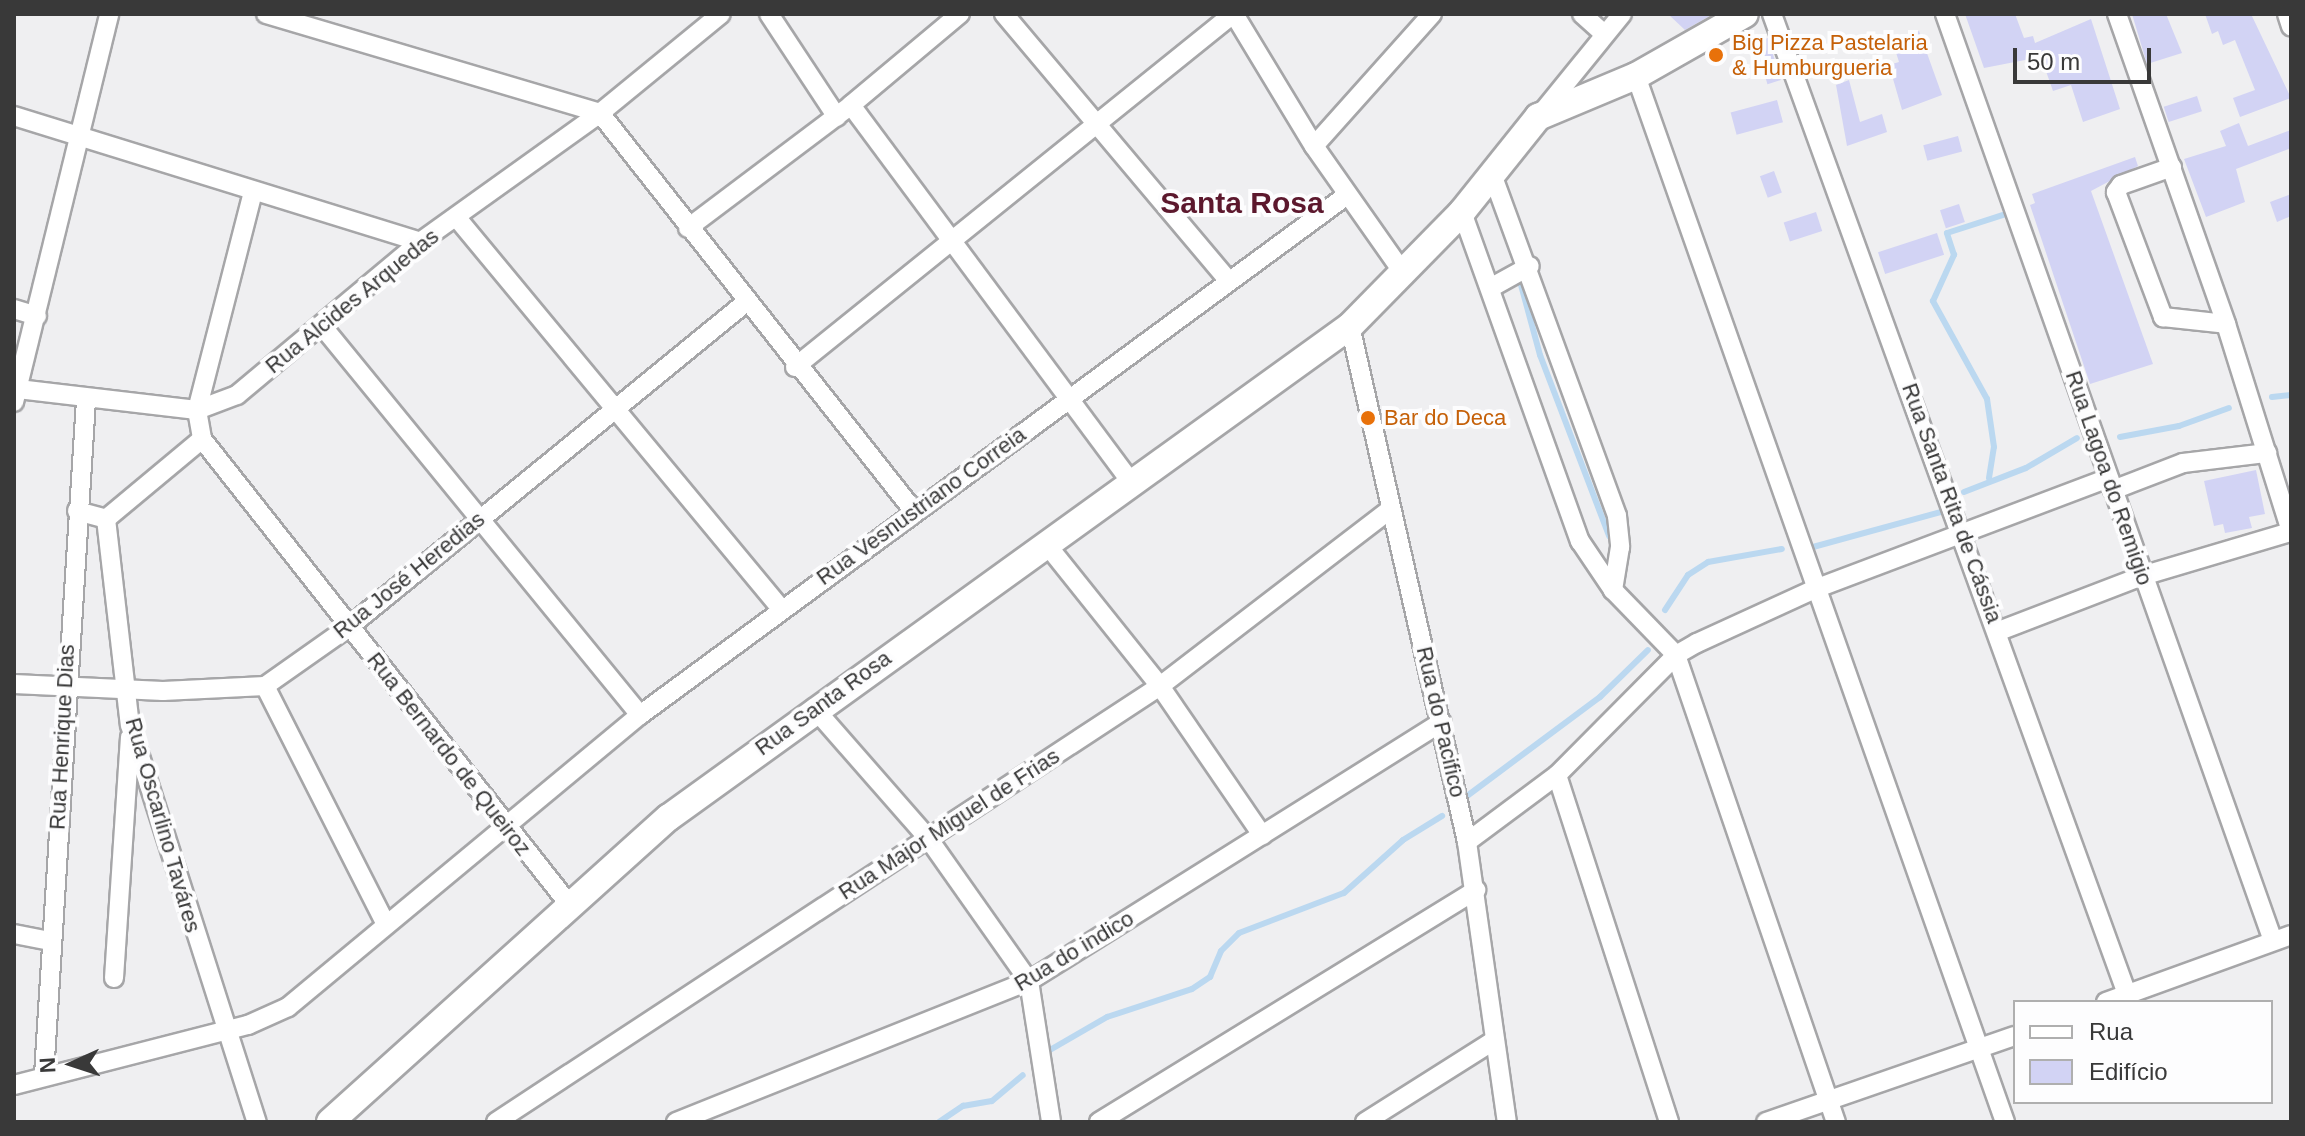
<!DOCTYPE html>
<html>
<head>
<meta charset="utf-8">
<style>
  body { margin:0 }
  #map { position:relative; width:2305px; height:1136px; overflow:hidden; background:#efeff1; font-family:Helvetica,sans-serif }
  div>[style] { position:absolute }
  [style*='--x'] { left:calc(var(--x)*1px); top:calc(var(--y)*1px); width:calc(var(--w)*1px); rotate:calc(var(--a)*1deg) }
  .stream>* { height:6px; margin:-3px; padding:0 3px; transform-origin:3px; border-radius:3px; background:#bbd8f0 }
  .building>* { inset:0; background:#d2d3f4; transform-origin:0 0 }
  .roads { filter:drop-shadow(2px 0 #a6a6a8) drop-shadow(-2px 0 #a6a6a8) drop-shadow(0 2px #a6a6a8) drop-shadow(0 -2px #a6a6a8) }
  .street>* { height:18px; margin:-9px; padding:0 9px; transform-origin:9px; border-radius:9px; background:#fff }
  .secondary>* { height:26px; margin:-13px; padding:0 13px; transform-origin:13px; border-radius:13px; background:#fff }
  .dots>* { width:22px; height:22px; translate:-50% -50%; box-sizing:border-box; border:4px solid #fdfdfe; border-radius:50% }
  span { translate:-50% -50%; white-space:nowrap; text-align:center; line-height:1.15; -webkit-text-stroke:8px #fdfdfe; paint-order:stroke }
  .food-label { font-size:22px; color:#c56008 }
  .left { translate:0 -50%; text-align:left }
  .street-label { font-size:22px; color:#393939 }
  .district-label { font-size:30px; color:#5c182d; font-weight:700 }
  .frame { position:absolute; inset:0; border:16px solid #393939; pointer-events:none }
  .legend { position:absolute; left:2013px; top:1000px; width:260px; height:104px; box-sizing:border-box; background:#fdfdfe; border:2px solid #afafaf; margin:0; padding:10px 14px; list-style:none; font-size:24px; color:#393939 }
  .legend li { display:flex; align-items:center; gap:16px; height:40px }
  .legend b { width:40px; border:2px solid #afafaf }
  .north { position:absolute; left:32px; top:1024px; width:80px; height:80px; -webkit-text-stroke:6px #fdfdfe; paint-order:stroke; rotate:267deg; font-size:22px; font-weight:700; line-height:32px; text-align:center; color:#393939 }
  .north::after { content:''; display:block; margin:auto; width:28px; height:36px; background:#393939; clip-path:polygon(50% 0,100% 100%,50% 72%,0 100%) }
  .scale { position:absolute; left:2013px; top:48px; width:138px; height:36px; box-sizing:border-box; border:4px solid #393939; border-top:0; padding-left:10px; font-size:24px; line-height:28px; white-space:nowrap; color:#393939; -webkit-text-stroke:6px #fdfdfe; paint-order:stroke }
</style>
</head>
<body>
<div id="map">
  <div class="stream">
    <i style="--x:1521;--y:285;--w:73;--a:74.8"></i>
    <i style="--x:1540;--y:355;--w:194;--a:69.1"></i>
    <i style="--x:2272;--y:397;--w:19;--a:-6"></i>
    <i style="--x:2120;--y:437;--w:60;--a:-10.6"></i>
    <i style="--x:2179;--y:426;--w:53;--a:-19.8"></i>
    <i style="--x:1989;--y:478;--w:31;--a:-81"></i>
    <i style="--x:1994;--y:447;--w:49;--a:-98.3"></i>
    <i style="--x:1987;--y:399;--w:112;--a:-118.9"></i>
    <i style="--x:1933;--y:301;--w:51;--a:-65.5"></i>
    <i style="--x:1954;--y:255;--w:23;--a:-108"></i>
    <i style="--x:1947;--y:233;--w:59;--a:-17.8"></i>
    <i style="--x:1964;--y:492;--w:66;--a:-21.2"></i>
    <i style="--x:2026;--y:468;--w:59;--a:-30.5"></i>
    <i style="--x:1813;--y:547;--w:133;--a:-15.3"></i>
    <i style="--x:1665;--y:610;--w:42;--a:-56.7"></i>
    <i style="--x:1688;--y:575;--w:24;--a:-33"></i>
    <i style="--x:1708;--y:562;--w:75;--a:-10"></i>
    <i style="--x:1467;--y:796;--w:166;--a:-36.7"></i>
    <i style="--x:1600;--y:697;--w:67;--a:-44.4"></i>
    <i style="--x:1043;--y:1054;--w:74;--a:-30"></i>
    <i style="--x:1107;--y:1017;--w:89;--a:-18.2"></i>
    <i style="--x:1192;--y:989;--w:22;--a:-34"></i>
    <i style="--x:1210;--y:977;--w:28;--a:-67"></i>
    <i style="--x:1221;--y:951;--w:25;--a:-45"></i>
    <i style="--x:1239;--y:933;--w:112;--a:-20.9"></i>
    <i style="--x:1344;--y:893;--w:79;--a:-41.9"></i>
    <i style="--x:1403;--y:840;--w:46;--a:-31.6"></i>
    <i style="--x:939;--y:1122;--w:29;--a:-34"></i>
    <i style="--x:963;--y:1106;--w:29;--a:-10"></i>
    <i style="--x:992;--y:1101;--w:40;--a:-40"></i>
  </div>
  <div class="building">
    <i style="clip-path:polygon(1668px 14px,1713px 14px,1685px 30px)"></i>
    <i style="clip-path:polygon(1965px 14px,2015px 14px,2024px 38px,2033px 36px,2035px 43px,2091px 19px,2120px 109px,2083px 122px,2071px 85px,2053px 91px,2041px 57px,1984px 68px)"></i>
    <i style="clip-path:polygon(2132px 14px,2166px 14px,2182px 53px,2147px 64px)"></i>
    <i style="clip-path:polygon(2205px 14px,2251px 14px,2291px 98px,2240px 117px,2233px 98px,2255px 90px,2235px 40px,2223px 45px,2218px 31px,2212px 34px)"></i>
    <i style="clip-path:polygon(1919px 31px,1942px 95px,1902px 110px,1889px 65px,1899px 62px,1892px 40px)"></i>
    <i style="left:1768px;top:38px;width:44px;height:14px;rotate:73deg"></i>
    <i style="clip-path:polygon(1849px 80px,1860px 122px,1882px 114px,1887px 132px,1847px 146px,1836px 85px)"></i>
    <i style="left:2197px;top:96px;width:16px;height:35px;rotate:72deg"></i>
    <i style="left:1777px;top:100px;width:23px;height:48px;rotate:75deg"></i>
    <i style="clip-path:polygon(2239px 123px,2248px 146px,2291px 130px,2291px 148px,2236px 169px,2245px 202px,2206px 217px,2184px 159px,2226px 146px,2220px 131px)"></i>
    <i style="left:1958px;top:136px;width:16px;height:36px;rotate:75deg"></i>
    <i style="clip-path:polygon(2135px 157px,2138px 166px,2091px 191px,2153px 364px,2090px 384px,2030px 205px,2035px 203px,2032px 194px)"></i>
    <i style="left:1774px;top:171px;width:23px;height:15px;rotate:70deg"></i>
    <i style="clip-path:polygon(2291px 194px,2291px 216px,2277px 222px,2270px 202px)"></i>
    <i style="left:1959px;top:204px;width:19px;height:20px;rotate:72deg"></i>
    <i style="left:1816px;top:212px;width:20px;height:34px;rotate:72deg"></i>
    <i style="left:1937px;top:233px;width:23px;height:62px;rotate:72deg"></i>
    <i style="clip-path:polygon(2256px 470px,2265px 514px,2249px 517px,2252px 528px,2225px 533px,2223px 524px,2214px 526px,2204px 481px)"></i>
  </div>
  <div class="roads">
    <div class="street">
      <i style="--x:266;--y:14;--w:348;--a:16.5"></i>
      <i style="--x:600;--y:113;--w:506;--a:51.75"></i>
      <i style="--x:769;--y:14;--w:123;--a:56.6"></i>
      <i style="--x:1004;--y:14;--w:349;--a:49.9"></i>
      <i style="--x:1234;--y:14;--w:154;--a:58.8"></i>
      <i style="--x:1314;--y:146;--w:156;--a:54.9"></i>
      <i style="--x:1582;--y:14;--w:30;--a:42"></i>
      <i style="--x:1772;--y:14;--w:1042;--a:70.09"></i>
      <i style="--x:1945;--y:14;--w:983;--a:70.51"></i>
      <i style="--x:2117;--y:14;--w:329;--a:70.6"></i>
      <i style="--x:2226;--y:324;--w:217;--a:72.6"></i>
      <i style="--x:2287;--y:14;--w:13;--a:72"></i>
      <i style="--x:1636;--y:76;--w:1109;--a:70.57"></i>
      <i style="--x:851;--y:105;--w:471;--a:53.4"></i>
      <i style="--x:1540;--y:115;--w:130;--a:-50.9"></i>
      <i style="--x:14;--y:116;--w:425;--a:17.2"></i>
      <i style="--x:1314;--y:146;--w:177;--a:-48.2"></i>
      <i style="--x:2172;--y:167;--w:54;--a:160.6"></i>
      <i style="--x:2121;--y:185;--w:9;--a:126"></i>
      <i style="--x:2116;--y:192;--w:134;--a:69.4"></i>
      <i style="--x:2163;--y:317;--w:63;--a:6.3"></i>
      <i style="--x:1492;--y:174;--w:364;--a:69.9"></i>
      <i style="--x:1617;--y:516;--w:31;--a:84"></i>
      <i style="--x:1620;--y:547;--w:44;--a:99.2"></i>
      <i style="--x:253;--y:192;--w:225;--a:104.4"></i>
      <i style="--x:197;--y:410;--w:29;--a:80"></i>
      <i style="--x:202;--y:439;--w:591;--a:51.73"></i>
      <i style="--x:1462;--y:212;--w:350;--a:70.3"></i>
      <i style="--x:1580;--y:541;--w:59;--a:56"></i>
      <i style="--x:1613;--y:590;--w:91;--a:45.9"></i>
      <i style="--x:1676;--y:655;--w:494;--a:71.1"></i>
      <i style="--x:457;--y:218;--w:509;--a:50.34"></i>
      <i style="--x:688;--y:228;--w:204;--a:-37"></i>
      <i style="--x:851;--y:105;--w:142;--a:-39.9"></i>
      <i style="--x:1492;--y:287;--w:43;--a:-28.9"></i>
      <i style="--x:14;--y:309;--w:24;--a:17"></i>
      <i style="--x:1350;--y:326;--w:529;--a:77.22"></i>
      <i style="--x:1467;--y:842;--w:283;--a:81.9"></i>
      <i style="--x:323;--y:327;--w:501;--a:50.75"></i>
      <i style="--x:795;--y:367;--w:563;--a:-38.87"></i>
      <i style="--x:18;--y:389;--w:180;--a:6.7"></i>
      <i style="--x:197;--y:410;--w:43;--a:-20.6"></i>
      <i style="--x:237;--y:395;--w:239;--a:-39.9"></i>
      <i style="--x:420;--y:242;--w:221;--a:-35.6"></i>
      <i style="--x:600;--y:113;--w:156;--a:-39.3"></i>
      <i style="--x:14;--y:402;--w:399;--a:-76.2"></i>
      <i style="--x:2113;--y:490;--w:75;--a:-21.1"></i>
      <i style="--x:2183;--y:463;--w:85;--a:-6.8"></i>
      <i style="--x:77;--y:511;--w:30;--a:15"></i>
      <i style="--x:106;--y:519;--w:125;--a:-39.8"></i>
      <i style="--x:106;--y:519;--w:207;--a:83.4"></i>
      <i style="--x:130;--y:725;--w:417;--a:72.3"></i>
      <i style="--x:1047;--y:545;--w:181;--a:51.3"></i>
      <i style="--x:1160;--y:686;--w:181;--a:55.6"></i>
      <i style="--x:1999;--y:631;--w:153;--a:-21"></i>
      <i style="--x:2142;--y:576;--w:155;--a:-16.5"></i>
      <i style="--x:14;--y:684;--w:149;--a:2.7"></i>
      <i style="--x:163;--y:691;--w:102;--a:-2.8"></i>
      <i style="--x:265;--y:686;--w:104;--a:-35.2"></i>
      <i style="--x:350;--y:626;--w:510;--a:-39.27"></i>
      <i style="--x:265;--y:686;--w:267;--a:63.1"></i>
      <i style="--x:814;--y:708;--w:173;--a:48.8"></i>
      <i style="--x:928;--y:838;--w:175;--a:54.8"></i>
      <i style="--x:1029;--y:981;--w:143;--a:81.1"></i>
      <i style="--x:1557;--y:775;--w:365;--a:72.1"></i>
      <i style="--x:1467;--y:842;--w:112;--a:-36.7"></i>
      <i style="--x:1557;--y:775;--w:169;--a:-45.2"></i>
      <i style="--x:1676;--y:655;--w:24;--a:-30"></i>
      <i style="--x:1697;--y:643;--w:130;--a:-24.6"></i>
      <i style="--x:1815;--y:589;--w:313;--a:-20.7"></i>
      <i style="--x:14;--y:934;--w:38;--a:11"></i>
      <i style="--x:114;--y:978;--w:241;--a:-86.2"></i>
      <i style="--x:2106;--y:1002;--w:197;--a:-19.9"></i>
      <i style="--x:44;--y:1075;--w:677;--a:-86.44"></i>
      <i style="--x:14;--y:1085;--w:242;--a:-14.4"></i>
      <i style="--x:248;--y:1025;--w:44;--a:-24.2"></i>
      <i style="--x:288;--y:1007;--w:457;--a:-39.7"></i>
      <i style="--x:640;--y:715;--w:878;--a:-36.33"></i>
      <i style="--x:496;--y:1122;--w:794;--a:-33.29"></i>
      <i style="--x:1160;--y:686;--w:289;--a:-37.5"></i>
      <i style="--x:676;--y:1122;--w:380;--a:-21.8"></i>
      <i style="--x:1029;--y:981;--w:487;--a:-32.1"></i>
      <i style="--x:1099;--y:1122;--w:443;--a:-31.6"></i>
      <i style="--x:1365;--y:1122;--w:151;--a:-32.3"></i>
      <i style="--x:1766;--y:1122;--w:263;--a:-19.1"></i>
    </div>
    <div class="secondary">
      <i style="--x:330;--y:1122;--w:455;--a:-42"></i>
      <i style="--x:668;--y:818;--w:841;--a:-35.81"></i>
      <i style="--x:1350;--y:326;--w:160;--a:-45.5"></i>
      <i style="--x:1462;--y:212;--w:122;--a:-51.3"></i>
      <i style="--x:1538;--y:117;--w:106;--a:-22.7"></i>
      <i style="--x:1636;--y:76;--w:125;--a:-29.6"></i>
    </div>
  </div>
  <div class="dots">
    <i style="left:1716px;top:55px;background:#e8710a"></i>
    <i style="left:1368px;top:418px;background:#e8710a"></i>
  </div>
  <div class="food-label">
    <span class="left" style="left:1732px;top:55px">Big Pizza Pastelaria<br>&amp; Humburgueria</span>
    <span class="left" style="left:1384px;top:418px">Bar do Deca</span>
  </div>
  <div class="street-label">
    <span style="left:352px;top:301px;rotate:-39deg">Rua Alcides Arquedas</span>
    <span style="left:2109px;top:478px;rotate:71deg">Rua Lagoa do Remigio</span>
    <span style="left:1952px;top:503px;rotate:70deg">Rua Santa Rita de Cássia</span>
    <span style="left:921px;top:506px;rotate:-36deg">Rua Vesnustriano Correia</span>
    <span style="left:409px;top:575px;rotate:-39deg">Rua José Heredias</span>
    <span style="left:823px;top:703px;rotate:-36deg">Rua Santa Rosa</span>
    <span style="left:1441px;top:722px;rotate:77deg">Rua do Pacifico</span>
    <span style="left:62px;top:737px;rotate:-87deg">Rua Henrique Dias</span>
    <span style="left:449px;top:754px;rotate:52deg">Rua Bernardo de Queiroz</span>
    <span style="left:949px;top:824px;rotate:-33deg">Rua Major Miguel de Frias</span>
    <span style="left:163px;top:825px;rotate:74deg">Rua Oscarlino Taváres</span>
    <span style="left:1074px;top:951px;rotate:-31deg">Rua do indico</span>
  </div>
  <div class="district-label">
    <span style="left:1242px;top:203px">Santa Rosa</span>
  </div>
  <div class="frame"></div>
  <ul class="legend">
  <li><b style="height:10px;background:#fff"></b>Rua</li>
  <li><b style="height:22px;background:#d2d3f4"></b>Edifício</li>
  </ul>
  <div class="north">N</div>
  <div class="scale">50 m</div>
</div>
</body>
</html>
